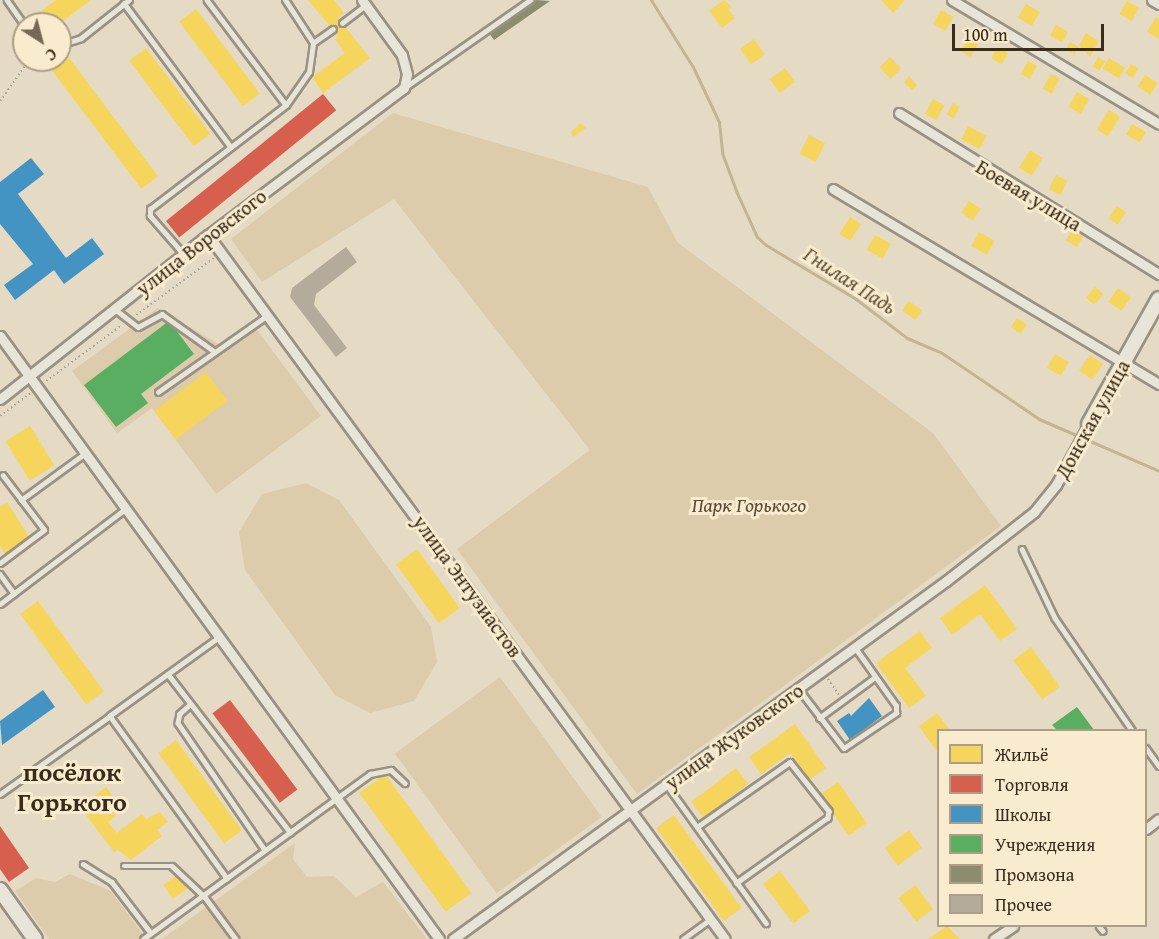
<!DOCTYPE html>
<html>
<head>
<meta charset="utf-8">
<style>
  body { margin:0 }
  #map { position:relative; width:1159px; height:939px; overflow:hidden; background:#e5dac3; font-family:"Gentium Book Plus",serif }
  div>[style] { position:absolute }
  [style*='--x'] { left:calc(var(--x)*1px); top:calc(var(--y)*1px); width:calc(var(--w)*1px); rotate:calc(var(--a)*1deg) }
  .green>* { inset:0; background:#dcccac; transform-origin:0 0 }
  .homes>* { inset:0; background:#f6d55c; transform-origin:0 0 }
  .shops>* { inset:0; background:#d6604d; transform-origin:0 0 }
  .schools>* { inset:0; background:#4393c3 }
  .public>* { inset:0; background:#5aae61 }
  .industry>* { inset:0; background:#8c8c6e }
  .stream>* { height:3px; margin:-1.5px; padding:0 1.5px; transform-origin:1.5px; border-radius:1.5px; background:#c3b494 }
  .building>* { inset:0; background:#b4ab9b }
  .path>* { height:1.5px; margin-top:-0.75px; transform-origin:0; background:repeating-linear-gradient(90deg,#aaa499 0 1.5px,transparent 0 4.5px) }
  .roads { filter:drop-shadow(2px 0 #999183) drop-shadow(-2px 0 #999183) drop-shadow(0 2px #999183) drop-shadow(0 -2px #999183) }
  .lane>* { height:4.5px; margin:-2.25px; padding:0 2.25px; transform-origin:2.25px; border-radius:2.25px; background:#e9e4d8 }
  .street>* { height:9px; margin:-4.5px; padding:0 4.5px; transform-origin:4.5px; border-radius:4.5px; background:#e9e4d8 }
  .secondary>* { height:14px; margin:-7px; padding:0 7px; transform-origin:7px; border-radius:7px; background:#e9e4d8 }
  span { translate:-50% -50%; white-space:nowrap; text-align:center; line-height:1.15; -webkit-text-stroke:6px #f8ebce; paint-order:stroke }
  .street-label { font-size:20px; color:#392c1b }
  .park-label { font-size:20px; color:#584a34; font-style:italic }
  .water-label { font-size:21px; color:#5e5039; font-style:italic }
  .district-label { font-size:26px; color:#392c1b; font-weight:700 }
  .legend { position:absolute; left:937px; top:729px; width:210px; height:198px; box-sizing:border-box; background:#f8ebce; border:2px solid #ac9f86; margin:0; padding:8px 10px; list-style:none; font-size:18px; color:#392c1b }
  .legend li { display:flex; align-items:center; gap:12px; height:30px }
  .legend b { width:30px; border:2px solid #ac9f86 }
  .north { position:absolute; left:12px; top:12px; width:60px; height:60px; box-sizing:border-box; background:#f8ebce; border:2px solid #ac9f86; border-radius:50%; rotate:144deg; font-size:16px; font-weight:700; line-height:24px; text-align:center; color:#392c1b }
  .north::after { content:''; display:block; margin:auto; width:21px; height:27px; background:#756956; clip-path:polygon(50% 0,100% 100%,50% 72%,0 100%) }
  .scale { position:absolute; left:952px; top:24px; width:152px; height:27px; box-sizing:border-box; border:3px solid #392c1b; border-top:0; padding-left:8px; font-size:18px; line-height:21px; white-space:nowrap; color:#392c1b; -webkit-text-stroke:4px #f8ebce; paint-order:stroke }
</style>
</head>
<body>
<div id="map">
  <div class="green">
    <i style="clip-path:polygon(393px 113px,648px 187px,678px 243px,933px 433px,1001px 526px,637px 794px,457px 549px,590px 450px,394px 199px,262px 282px,231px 239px)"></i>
    <i style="clip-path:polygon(158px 308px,220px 345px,252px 323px,321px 416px,216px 494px,152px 408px,117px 433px,72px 371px)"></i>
    <i style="clip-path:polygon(306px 483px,339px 500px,431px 627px,437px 662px,414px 701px,370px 713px,335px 695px,245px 570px,239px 532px,262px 494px)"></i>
    <i style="left:500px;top:677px;width:173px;height:130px;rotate:54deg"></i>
    <i style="clip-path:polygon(295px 843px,293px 859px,307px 877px,334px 876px,356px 897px,383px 882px,427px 939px,162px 939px)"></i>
    <i style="clip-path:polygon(70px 874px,111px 891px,146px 939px,49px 939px,15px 891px,36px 878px,55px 882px)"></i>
  </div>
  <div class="homes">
    <i style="clip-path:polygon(56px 0,91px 0,59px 24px,42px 24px,36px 15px)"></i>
    <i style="clip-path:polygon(308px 0,334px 0,344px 13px,338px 18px,370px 58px,323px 93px,312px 77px,345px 53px,335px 39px,338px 36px)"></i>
    <i style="clip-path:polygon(724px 0,732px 7px,728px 9px,735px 18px,722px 28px,709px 11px)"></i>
    <i style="clip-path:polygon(881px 0,905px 0,893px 13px)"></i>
    <i style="left:1127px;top:1px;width:14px;height:15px;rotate:30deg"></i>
    <i style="left:1026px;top:4px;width:16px;height:16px;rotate:30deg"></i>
    <i style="left:196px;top:9px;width:106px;height:21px;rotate:53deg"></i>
    <i style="left:941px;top:10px;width:14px;height:16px;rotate:30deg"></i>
    <i style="clip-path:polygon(1156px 17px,1159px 19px,1159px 39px,1147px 32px)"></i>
    <i style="left:1056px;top:25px;width:14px;height:12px;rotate:30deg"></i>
    <i style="clip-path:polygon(1086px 33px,1099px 41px,1090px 57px,1079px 45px)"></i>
    <i style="left:968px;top:38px;width:12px;height:15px;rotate:31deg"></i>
    <i style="left:754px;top:39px;width:19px;height:17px;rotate:55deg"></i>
    <i style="left:1070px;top:42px;width:10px;height:9px;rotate:29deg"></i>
    <i style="left:998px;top:47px;width:12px;height:13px;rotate:31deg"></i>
    <i style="left:146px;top:48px;width:107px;height:21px;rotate:53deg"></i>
    <i style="left:66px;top:54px;width:153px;height:21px;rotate:53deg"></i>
    <i style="left:890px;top:57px;width:16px;height:15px;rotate:45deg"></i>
    <i style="left:1098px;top:57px;width:8px;height:11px;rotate:30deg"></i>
    <i style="left:1109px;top:58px;width:19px;height:12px;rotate:32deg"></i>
    <i style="left:1028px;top:61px;width:10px;height:15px;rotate:29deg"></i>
    <i style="left:1131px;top:64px;width:9px;height:11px;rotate:32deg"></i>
    <i style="left:785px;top:68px;width:17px;height:19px;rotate:54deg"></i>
    <i style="left:1051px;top:74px;width:10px;height:17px;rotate:29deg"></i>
    <i style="left:1145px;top:75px;width:15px;height:14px;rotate:32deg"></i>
    <i style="clip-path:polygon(909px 76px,917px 85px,912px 90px,904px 82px)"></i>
    <i style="left:1077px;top:92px;width:14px;height:17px;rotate:30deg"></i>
    <i style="left:933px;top:99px;width:13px;height:17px;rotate:29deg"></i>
    <i style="left:953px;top:103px;width:8px;height:13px;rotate:30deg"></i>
    <i style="left:1109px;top:110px;width:13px;height:23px;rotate:32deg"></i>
    <i style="clip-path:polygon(580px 123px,586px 128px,573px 137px,571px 132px)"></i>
    <i style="left:1132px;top:124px;width:16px;height:12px;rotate:30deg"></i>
    <i style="left:968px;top:126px;width:21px;height:15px;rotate:28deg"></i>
    <i style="left:809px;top:135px;width:18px;height:21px;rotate:27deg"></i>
    <i style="left:1030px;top:150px;width:15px;height:21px;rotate:32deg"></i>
    <i style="left:1056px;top:175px;width:13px;height:16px;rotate:27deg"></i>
    <i style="left:969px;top:201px;width:14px;height:14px;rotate:34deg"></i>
    <i style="left:1117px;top:206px;width:11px;height:15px;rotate:34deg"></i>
    <i style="left:850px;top:217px;width:13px;height:20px;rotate:32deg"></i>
    <i style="left:1072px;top:230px;width:13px;height:12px;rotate:32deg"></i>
    <i style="left:979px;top:232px;width:18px;height:16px;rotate:29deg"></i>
    <i style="left:875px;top:235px;width:18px;height:17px;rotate:29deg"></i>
    <i style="left:1095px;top:287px;width:11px;height:14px;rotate:41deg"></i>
    <i style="left:1118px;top:288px;width:16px;height:17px;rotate:35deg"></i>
    <i style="left:909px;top:301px;width:16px;height:12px;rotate:35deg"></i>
    <i style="left:1017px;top:318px;width:12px;height:11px;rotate:35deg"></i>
    <i style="left:1055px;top:354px;width:16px;height:16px;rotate:30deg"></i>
    <i style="left:1090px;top:355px;width:16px;height:19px;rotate:35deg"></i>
    <i style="left:206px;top:372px;width:36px;height:65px;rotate:53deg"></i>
    <i style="left:30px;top:426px;width:46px;height:29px;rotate:58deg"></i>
    <i style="clip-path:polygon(7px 502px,31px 540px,7px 556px,0 546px,0 507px)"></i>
    <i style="left:417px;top:549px;width:73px;height:26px;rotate:54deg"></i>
    <i style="clip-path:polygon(985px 585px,1017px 629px,1000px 641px,980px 614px,952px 635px,940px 618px)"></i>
    <i style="left:38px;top:601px;width:112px;height:22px;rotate:54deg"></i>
    <i style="clip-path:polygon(920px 631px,932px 648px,905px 668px,926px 696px,909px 708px,876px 663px)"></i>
    <i style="left:1031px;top:647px;width:49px;height:22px;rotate:54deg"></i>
    <i style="clip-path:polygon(937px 713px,950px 730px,938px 730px,938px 753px,919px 726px)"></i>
    <i style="clip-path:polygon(795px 724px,826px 768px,809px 780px,790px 753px,761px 774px,749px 757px)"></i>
    <i style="left:176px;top:740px;width:112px;height:22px;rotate:54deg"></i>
    <i style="left:85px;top:767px;width:14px;height:11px;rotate:54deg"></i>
    <i style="left:736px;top:768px;width:20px;height:56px;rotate:53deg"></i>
    <i style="left:385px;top:774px;width:147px;height:32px;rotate:54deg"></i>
    <i style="left:838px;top:782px;width:50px;height:22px;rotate:55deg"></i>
    <i style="clip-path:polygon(106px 787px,117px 802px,110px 808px,116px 816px,108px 822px,117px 833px,142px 814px,146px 819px,160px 812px,168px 822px,157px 830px,162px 836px,131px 860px,118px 850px,114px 852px,80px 807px)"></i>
    <i style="left:674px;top:815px;width:115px;height:22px;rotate:54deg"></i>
    <i style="left:909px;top:830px;width:22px;height:30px;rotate:54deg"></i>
    <i style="left:780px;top:871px;width:50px;height:21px;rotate:53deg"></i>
    <i style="left:177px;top:875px;width:17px;height:17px;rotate:54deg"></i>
    <i style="left:915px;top:885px;width:30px;height:21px;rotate:53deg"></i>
    <i style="clip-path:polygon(947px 926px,960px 939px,928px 939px)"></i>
  </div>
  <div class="shops">
    <i style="left:323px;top:94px;width:21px;height:202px;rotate:51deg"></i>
    <i style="left:230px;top:700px;width:112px;height:22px;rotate:53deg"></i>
    <i style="clip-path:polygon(0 826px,29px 868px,9px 882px,0 869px)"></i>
  </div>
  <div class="schools">
    <i style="clip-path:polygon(31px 158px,44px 174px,18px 194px,66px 258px,92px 238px,104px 254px,64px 284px,54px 270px,15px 300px,4px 285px,33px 264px,0 224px,0 182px)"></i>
    <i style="clip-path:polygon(43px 690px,55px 707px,2px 745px,0 721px)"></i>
    <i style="clip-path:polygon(869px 698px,882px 716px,850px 740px,837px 721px,849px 713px,851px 716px)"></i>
  </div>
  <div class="public">
    <i style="clip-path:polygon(169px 321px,194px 354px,141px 394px,148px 403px,116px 427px,84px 385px)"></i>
    <i style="clip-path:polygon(1077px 707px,1094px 730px,1057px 730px,1052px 725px)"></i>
  </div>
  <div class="industry">
    <i style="clip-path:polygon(536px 0,550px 1px,494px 40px,489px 33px)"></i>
  </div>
  <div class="stream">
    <i style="--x:651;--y:0;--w:79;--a:57.9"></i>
    <i style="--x:693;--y:67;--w:61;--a:64.7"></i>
    <i style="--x:719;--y:122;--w:31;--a:84"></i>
    <i style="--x:722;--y:153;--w:43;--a:69.4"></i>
    <i style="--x:737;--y:193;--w:48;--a:65.6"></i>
    <i style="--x:757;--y:237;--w:12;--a:42"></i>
    <i style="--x:766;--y:245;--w:105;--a:31"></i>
    <i style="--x:856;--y:299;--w:64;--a:37.4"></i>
    <i style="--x:907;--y:338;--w:38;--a:23"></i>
    <i style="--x:942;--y:353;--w:117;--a:34.2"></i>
    <i style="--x:1039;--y:419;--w:131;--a:23.4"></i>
  </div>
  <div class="building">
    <i style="clip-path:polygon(346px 247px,357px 262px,316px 294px,314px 305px,347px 348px,336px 357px,290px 297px,292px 288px)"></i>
  </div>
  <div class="path">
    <i style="--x:0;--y:101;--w:50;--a:-54.7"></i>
    <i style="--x:136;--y:315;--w:97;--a:-36.2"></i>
    <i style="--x:46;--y:381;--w:94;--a:-36.4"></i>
    <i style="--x:0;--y:416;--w:38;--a:-37"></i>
    <i style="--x:828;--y:679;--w:19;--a:55"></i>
  </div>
  <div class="roads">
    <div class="lane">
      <i style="--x:7;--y:0;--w:29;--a:55"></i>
      <i style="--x:207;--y:0;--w:131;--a:53"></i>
      <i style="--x:124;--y:3;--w:179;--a:53.4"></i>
      <i style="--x:342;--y:23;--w:30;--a:-37"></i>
      <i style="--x:313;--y:43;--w:24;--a:-35"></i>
      <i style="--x:60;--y:45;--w:22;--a:-18"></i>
      <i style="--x:81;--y:38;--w:61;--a:-38.4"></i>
      <i style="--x:404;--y:88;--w:154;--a:-34.9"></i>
      <i style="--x:184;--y:255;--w:52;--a:-131.1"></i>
      <i style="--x:150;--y:216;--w:7;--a:-90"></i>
      <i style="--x:150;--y:209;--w:171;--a:-37.4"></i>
      <i style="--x:286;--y:105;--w:40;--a:-55.1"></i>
      <i style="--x:309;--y:72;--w:29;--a:-82"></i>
      <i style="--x:313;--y:43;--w:51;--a:-123.1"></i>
      <i style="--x:115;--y:309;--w:29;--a:38"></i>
      <i style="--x:138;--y:327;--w:27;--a:-28"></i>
      <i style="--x:162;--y:314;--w:65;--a:35.6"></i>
      <i style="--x:158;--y:392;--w:134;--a:-35"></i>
      <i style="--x:21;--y:500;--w:78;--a:-36.1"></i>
      <i style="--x:1022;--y:549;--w:76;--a:64.4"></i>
      <i style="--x:1055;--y:618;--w:136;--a:55.5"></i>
      <i style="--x:0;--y:563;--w:55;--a:-36.9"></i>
      <i style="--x:44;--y:530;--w:68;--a:-127.2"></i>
      <i style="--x:0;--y:574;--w:24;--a:54"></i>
      <i style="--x:0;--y:604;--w:157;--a:-37.2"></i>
      <i style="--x:220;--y:637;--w:135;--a:144.3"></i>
      <i style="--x:110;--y:716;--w:200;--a:54.2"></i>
      <i style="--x:168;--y:674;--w:200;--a:52.3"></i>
      <i style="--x:799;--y:689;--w:74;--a:52.7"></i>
      <i style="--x:844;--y:748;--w:63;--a:-33.9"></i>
      <i style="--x:896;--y:713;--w:7;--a:-90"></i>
      <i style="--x:896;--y:706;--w:71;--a:-125.3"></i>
      <i style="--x:191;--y:704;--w:15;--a:138"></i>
      <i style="--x:180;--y:714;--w:9;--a:103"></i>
      <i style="--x:178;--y:723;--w:154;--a:55.6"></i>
      <i style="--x:819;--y:718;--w:69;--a:-36.2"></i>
      <i style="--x:1146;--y:748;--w:22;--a:54"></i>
      <i style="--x:667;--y:785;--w:170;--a:54.3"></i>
      <i style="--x:0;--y:794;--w:135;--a:-35.3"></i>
      <i style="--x:697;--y:827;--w:113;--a:-35"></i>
      <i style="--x:790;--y:762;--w:63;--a:51.5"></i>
      <i style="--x:829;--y:811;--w:7;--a:98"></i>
      <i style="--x:828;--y:818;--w:112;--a:144.5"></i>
      <i style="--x:83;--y:864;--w:34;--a:32"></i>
      <i style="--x:112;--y:882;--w:64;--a:52.6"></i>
      <i style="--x:124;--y:866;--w:48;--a:0"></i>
      <i style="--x:172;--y:866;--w:45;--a:43.2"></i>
      <i style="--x:205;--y:897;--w:52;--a:53.6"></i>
      <i style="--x:1099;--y:926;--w:6;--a:51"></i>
      <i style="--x:143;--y:939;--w:281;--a:-36"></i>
      <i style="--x:370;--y:774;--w:21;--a:-11"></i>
      <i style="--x:391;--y:770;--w:19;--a:43"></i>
      <i style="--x:683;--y:939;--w:34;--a:-36"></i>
    </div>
    <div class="street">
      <i style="--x:952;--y:0;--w:241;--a:30.9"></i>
      <i style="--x:1152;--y:0;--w:8;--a:30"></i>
      <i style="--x:899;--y:113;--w:306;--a:31.8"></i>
      <i style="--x:833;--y:189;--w:380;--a:30.9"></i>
      <i style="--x:208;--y:235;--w:873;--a:53.71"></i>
      <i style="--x:0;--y:336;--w:746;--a:53.94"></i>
      <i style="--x:0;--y:399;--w:265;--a:-38.3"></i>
      <i style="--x:208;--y:235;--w:245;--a:-36.9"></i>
      <i style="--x:404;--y:88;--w:14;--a:-78"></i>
      <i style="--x:407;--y:74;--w:20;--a:-105"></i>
      <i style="--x:402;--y:55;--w:68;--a:-126"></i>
      <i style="--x:1146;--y:829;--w:16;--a:-38"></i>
      <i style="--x:453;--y:939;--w:609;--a:-35.99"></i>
      <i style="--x:946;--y:581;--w:112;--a:-38.1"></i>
      <i style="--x:1034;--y:512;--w:35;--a:-51"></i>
      <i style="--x:1056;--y:485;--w:69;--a:-61.6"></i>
      <i style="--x:994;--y:939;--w:23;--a:-34"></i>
    </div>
    <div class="secondary">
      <i style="--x:1089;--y:424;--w:143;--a:-60.8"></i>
      <i style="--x:0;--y:890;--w:60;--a:54.5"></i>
    </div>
  </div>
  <div class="street-label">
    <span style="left:1029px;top:195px;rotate:31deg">Боевая улица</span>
    <span style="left:201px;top:242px;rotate:-38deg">улица Воровского</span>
    <span style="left:1092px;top:419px;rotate:-61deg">Донская улица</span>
    <span style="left:468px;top:586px;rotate:54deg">улица Энтузиастов</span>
    <span style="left:734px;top:736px;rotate:-36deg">улица Жуковского</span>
  </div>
  <div class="park-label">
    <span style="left:749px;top:504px">Парк Горького</span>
  </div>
  <div class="water-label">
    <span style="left:850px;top:281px;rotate:33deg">Гнилая Падь</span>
  </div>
  <div class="district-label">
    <span style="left:72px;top:787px">посёлок<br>Горького</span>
  </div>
  <ul class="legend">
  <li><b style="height:16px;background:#f6d55c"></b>Жильё</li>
  <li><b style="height:16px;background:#d6604d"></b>Торговля</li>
  <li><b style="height:16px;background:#4393c3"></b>Школы</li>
  <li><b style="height:16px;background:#5aae61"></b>Учреждения</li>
  <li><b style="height:16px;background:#8c8c6e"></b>Промзона</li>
  <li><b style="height:16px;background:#b4ab9b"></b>Прочее</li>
  </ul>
  <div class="north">С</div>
  <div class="scale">100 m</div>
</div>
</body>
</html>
